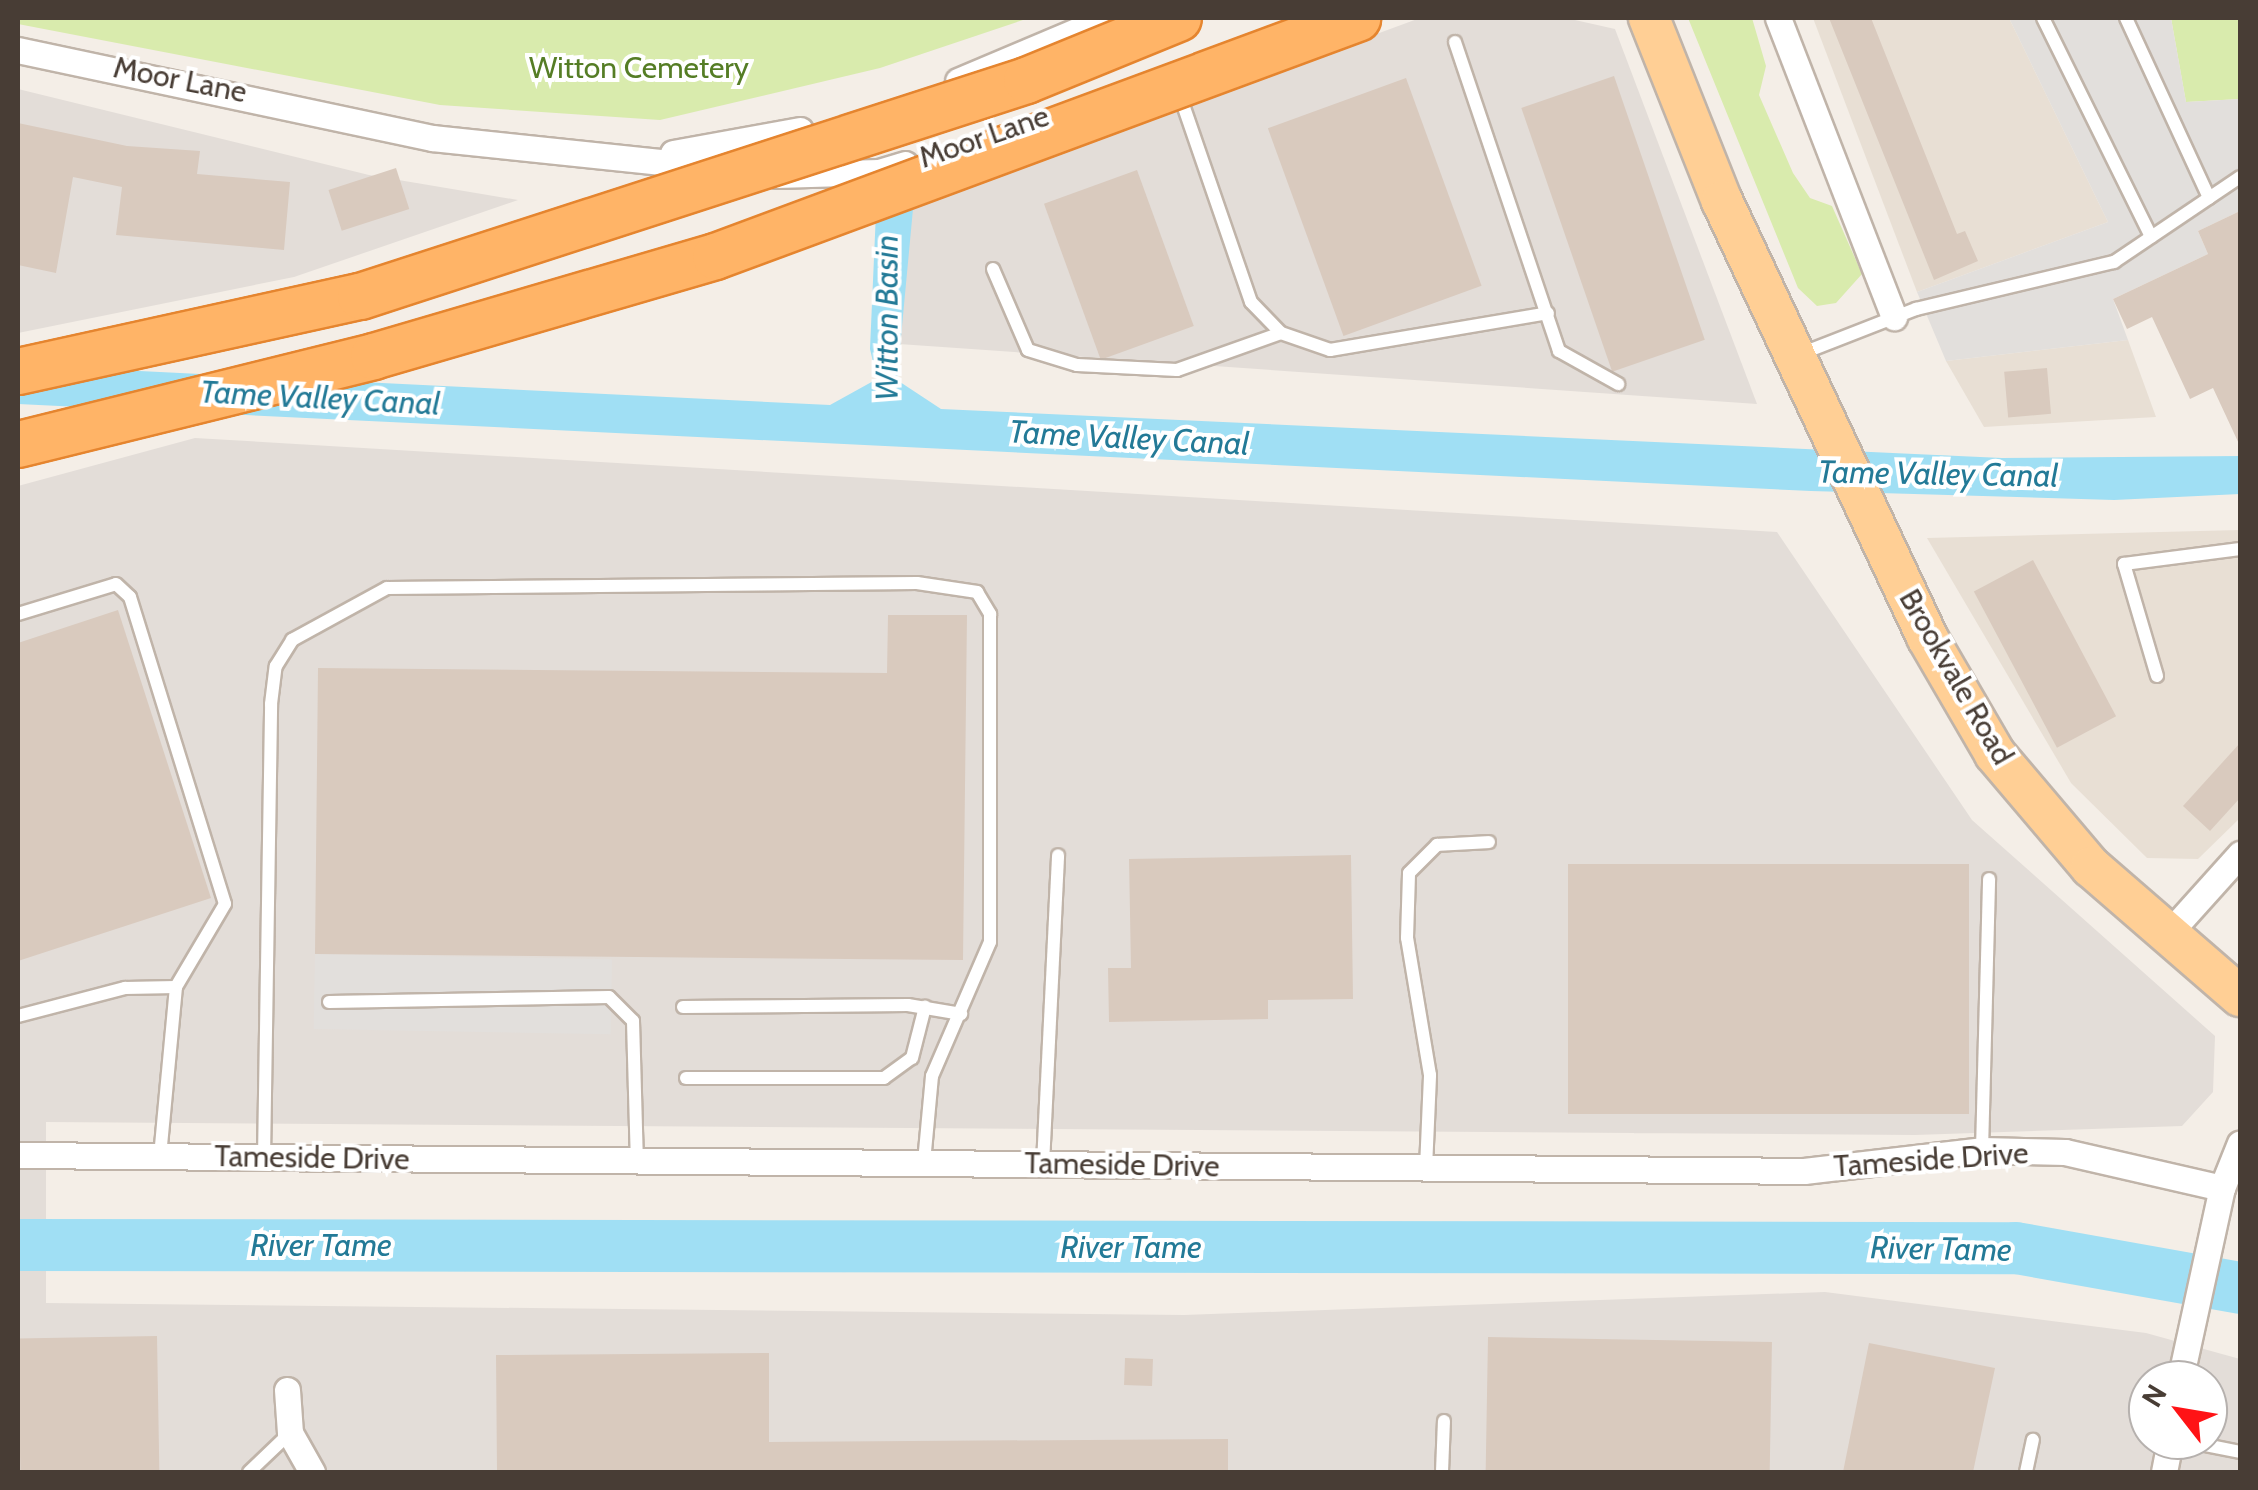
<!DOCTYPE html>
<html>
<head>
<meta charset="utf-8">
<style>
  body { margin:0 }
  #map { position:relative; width:2258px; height:1490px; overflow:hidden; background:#f4eee7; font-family:Cabin,sans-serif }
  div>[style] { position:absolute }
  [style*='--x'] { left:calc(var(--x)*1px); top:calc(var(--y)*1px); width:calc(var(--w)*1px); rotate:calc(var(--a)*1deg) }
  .residential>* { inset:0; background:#e8dfd4 }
  .industrial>* { inset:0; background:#e3ddd8 }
  .green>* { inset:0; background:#d9ebad }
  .parking>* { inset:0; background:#e2dfdc; transform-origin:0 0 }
  .water>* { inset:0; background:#a0dff4 }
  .river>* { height:52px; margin:-26px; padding:0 26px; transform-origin:26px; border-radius:26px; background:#a0dff4 }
  .building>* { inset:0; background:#d9cabe; transform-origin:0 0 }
  .roads { filter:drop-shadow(2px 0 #c0b4a9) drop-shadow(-2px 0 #c0b4a9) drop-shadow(0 2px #c0b4a9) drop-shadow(0 -2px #c0b4a9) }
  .lane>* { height:12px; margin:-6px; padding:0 6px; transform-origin:6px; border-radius:6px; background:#fff }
  .street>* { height:25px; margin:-12.5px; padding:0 12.5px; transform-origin:12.5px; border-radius:12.5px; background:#fff }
  .primary>* { height:40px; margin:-20px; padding:0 20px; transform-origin:20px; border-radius:20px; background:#ffcf95 }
  .bridges { filter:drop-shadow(2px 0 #e5852f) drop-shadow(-2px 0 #e5852f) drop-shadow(0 2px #e5852f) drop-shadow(0 -2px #e5852f) }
  .highway-bridge>* { height:45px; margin:-22.5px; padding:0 22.5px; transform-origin:22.5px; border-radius:22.5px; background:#ffb467 }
  span { translate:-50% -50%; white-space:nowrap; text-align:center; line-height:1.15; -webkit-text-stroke:8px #fff; paint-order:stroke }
  .park-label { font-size:30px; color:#557d25 }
  .street-label { font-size:30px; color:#483d35 }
  .water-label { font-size:32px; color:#237a97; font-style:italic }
  .frame { position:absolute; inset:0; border:20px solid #483d35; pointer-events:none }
  .north { position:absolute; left:2128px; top:1360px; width:100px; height:100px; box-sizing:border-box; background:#fff; border:2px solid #b6b1ae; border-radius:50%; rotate:301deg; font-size:28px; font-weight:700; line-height:40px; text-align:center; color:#483d35 }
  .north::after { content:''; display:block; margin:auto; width:35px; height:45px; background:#ff1316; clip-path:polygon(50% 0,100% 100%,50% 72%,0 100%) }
</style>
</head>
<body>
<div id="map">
  <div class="residential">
    <i style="clip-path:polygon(1813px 18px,2009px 18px,2108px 222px,1917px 292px)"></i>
    <i style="clip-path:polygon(2128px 340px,2156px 417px,1984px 427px,1946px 361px)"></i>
    <i style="clip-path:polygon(2240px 530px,2240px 818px,2198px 859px,2147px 858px,2071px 783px,1927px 538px)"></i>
  </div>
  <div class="industrial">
    <i style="clip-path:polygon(1420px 18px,1566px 18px,1615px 29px,1757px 404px,899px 344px,901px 209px)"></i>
    <i style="clip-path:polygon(18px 89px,369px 175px,518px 200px,294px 277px,18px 333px)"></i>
    <i style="clip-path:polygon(evenodd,195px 438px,1777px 532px,1972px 820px,2215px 1036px,2213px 1092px,2182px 1126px,1915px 1135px,46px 1122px,46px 1303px,1184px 1315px,1825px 1292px,2146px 1333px,2240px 1359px,2240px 1472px,18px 1472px,18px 486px,195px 438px,2148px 1380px,2208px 1380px,2208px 1440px,2148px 1440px,2148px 1380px)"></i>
  </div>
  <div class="green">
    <i style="clip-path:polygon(18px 18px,1029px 18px,880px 68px,660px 120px,440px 105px,18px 24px)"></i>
    <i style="clip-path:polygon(1688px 18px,1752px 18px,1766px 66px,1759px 95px,1793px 173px,1810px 198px,1832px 206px,1862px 274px,1836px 303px,1817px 306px,1798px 288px)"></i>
    <i style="clip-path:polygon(2171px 18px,2240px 18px,2240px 99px,2186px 102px)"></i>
  </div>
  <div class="parking">
    <i style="clip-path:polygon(2009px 18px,2171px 18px,2186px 102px,2240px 99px,2240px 211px,2198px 231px,2208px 254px,2113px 299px,2128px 340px,1946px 361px,1917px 292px,2108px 222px)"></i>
    <i style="left:315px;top:954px;width:297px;height:75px;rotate:1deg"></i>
  </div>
  <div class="water">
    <i style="clip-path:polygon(913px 209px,897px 380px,941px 409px,2002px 458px,2240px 456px,2240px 494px,2114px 500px,1811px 491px,18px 404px,18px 365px,830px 405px,877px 379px,870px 349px,876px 212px)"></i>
  </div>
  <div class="river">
    <i style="--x:18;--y:1245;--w:1998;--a:0.09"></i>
    <i style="--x:2016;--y:1248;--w:228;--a:10.1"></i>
  </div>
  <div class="building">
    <i style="clip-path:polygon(1829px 18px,1871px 18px,1957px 234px,1965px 231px,1978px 261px,1934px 280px)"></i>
    <i style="left:1614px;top:76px;width:279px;height:98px;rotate:71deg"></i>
    <i style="left:1406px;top:78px;width:221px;height:147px;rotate:70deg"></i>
    <i style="clip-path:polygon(18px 123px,127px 146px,200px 151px,197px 174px,290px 182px,284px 250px,116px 235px,122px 187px,73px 177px,56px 273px,18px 265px)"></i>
    <i style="left:396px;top:168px;width:43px;height:71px;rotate:72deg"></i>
    <i style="left:1137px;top:170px;width:166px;height:99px;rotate:70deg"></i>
    <i style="clip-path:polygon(2240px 211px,2240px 446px,2213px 388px,2190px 399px,2152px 317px,2127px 329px,2113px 299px,2208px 254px,2198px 231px)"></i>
    <i style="left:2047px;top:368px;width:46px;height:43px;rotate:85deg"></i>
    <i style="left:2033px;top:560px;width:177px;height:67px;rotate:62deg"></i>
    <i style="clip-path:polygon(118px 610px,211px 898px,18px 961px,18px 643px)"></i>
    <i style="clip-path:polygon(888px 615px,967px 615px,963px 960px,315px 954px,318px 668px,887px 673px)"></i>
    <i style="clip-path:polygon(2240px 743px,2240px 798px,2210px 831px,2183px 806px)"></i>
    <i style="clip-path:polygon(1351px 855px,1353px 999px,1268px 1000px,1268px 1019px,1109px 1022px,1108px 968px,1131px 968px,1129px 859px)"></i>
    <i style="left:1568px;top:864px;width:401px;height:250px"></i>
    <i style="left:157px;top:1336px;width:136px;height:139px;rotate:89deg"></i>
    <i style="left:1488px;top:1337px;width:284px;height:135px;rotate:1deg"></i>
    <i style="clip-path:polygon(1869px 1343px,1995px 1368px,1973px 1472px,1843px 1472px)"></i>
    <i style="clip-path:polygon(769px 1353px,769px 1442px,1228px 1439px,1228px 1472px,497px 1472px,496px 1355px)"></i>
    <i style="left:1125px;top:1358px;width:28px;height:27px;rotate:2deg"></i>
  </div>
  <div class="roads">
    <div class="lane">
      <i style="--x:2043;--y:18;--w:244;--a:63.7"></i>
      <i style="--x:2126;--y:18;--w:198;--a:65.2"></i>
      <i style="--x:1455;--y:42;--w:326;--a:71.4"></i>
      <i style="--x:1559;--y:351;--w:68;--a:29.2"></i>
      <i style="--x:1178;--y:90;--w:224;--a:71"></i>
      <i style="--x:1251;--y:302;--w:43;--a:45.9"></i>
      <i style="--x:1281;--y:333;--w:52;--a:19.1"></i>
      <i style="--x:1330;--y:350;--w:221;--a:-9.6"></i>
      <i style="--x:993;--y:269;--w:88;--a:66.6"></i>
      <i style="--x:1028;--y:350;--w:51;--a:17"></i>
      <i style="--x:1077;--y:365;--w:100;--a:2.9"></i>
      <i style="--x:1177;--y:370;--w:110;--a:-19.6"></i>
      <i style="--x:1798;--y:355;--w:127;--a:-21.3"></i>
      <i style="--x:1916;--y:309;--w:204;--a:-13.4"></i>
      <i style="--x:2114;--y:262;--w:152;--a:-34"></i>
      <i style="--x:18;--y:614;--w:102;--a:-17"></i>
      <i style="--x:116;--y:584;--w:19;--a:43"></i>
      <i style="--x:130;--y:597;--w:321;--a:72.8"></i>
      <i style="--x:225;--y:904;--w:96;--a:120.6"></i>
      <i style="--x:176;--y:987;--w:171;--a:95.4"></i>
      <i style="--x:2157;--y:676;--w:117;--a:-106.4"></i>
      <i style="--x:2124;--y:564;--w:117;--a:-7.4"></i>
      <i style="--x:329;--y:1002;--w:280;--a:-1"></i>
      <i style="--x:609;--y:997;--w:34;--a:45"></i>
      <i style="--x:633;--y:1021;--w:140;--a:88.4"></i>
      <i style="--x:683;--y:1007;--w:225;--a:-0.5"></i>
      <i style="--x:908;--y:1005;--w:54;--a:9.6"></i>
      <i style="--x:18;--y:1016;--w:111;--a:-14.7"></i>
      <i style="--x:125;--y:988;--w:51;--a:-1.1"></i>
      <i style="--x:686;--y:1078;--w:198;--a:0"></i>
      <i style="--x:884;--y:1078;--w:34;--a:-36"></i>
      <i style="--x:912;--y:1058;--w:53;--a:-75.7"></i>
      <i style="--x:1982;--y:1150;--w:271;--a:-88.5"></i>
      <i style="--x:264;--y:1158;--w:454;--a:-89.1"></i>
      <i style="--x:271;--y:704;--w:38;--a:-83"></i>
      <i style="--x:276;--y:666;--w:31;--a:-58"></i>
      <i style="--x:292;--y:640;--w:108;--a:-28.7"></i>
      <i style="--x:387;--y:588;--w:530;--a:-0.54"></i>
      <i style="--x:917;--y:583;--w:61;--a:8.5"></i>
      <i style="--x:977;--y:592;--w:26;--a:59"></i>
      <i style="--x:990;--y:614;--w:328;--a:90"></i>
      <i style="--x:990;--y:942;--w:146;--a:113.4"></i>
      <i style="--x:932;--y:1076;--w:87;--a:95.3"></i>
      <i style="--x:1043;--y:1164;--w:309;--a:-87.2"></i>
      <i style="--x:1426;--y:1168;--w:93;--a:-87.5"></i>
      <i style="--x:1430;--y:1075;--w:139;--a:-99.5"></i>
      <i style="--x:1407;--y:938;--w:65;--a:-88.2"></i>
      <i style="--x:1409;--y:873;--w:40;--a:-45"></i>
      <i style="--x:1437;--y:845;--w:52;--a:-3.3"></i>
      <i style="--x:2180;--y:1440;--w:61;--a:11.3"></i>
      <i style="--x:249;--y:1472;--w:57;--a:-43.6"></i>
      <i style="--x:1442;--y:1472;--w:51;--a:-87.8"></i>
      <i style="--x:2026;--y:1472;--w:33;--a:-78"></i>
    </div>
    <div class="street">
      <i style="--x:1778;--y:18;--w:321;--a:68.8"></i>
      <i style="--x:18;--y:50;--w:423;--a:12"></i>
      <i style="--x:432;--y:138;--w:296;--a:6"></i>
      <i style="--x:958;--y:81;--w:162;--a:-22.9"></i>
      <i style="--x:673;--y:153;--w:129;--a:-10.3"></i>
      <i style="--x:776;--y:175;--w:103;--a:-1.7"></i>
      <i style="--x:879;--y:172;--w:27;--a:-17"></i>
      <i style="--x:2168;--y:934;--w:108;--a:-48"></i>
      <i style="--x:18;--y:1155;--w:1786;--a:0.51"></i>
      <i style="--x:1804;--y:1171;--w:179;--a:-6.7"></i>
      <i style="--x:1982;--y:1150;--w:83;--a:1.4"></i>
      <i style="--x:2065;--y:1152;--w:161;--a:12.9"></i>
      <i style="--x:2180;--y:1380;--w:197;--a:-77.7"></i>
      <i style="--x:2222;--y:1188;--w:48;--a:-68.2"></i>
      <i style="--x:287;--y:1390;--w:43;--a:86"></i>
      <i style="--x:290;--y:1433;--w:45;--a:60.6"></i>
      <i style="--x:2164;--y:1472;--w:33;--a:-79"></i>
    </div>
    <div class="primary">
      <i style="--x:1649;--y:18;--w:197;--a:68.3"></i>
      <i style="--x:1722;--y:201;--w:482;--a:64.8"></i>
      <i style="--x:1927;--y:637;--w:135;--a:59.8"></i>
      <i style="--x:1995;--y:754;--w:148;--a:49.7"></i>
      <i style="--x:2091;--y:867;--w:197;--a:40.9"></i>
    </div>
  </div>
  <div class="bridges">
    <div class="highway-bridge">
      <i style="--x:18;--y:371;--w:350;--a:-12.4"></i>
      <i style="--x:360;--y:296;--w:700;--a:-17.97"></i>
      <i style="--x:1026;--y:80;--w:164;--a:-22.2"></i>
      <i style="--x:18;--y:444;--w:366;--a:-13.9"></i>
      <i style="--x:373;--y:356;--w:356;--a:-16.3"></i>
      <i style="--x:715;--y:256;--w:685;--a:-20.34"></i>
    </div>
  </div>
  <div class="park-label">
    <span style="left:639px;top:68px">Witton Cemetery</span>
  </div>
  <div class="street-label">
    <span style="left:180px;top:80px;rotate:11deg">Moor Lane</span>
    <span style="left:984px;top:137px;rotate:-19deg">Moor Lane</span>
    <span style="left:1956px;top:677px;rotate:60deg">Brookvale Road</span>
    <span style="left:312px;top:1158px;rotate:1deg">Tameside Drive</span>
    <span style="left:1931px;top:1160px;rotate:-4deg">Tameside Drive</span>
    <span style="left:1122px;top:1165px;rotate:1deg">Tameside Drive</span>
  </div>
  <div class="water-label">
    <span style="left:887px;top:318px;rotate:-90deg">Witton Basin</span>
    <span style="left:320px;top:398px;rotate:3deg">Tame Valley Canal</span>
    <span style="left:1129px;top:438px;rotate:3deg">Tame Valley Canal</span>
    <span style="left:1938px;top:474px;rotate:1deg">Tame Valley Canal</span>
    <span style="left:321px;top:1245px">River Tame</span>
    <span style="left:1131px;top:1247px">River Tame</span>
    <span style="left:1941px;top:1249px;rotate:1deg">River Tame</span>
  </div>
  <div class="frame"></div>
  <div class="north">N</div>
</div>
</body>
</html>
